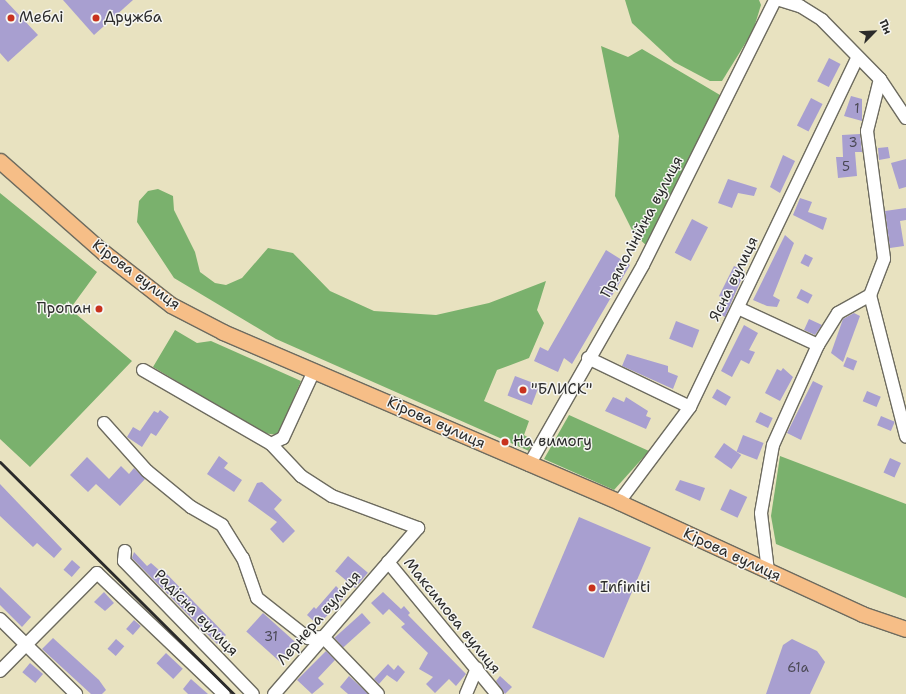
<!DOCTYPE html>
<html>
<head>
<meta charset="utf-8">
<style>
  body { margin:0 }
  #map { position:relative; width:906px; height:694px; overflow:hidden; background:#e8e2c0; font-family:"Shantell Sans",sans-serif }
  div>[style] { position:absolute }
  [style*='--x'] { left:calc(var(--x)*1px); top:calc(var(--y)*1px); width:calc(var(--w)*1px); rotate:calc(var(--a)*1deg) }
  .forest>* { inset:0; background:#7ab16d }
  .building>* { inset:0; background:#a89fd0; transform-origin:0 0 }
  .roads { filter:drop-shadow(1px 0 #6d6b5f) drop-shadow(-1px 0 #6d6b5f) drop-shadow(0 1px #6d6b5f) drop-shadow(0 -1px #6d6b5f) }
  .minor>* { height:12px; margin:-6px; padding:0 6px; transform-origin:6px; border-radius:6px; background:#fff }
  .major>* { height:15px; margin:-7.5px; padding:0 7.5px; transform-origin:7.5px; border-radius:7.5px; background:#f6be87 }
  .rail>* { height:3px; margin:-1.5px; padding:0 1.5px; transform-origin:1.5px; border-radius:1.5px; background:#2b2b2b }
  .dots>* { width:11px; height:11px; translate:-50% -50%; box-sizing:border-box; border:2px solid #f6f6f2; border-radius:50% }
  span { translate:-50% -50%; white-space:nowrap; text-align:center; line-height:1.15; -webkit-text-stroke:3px #f6f6f2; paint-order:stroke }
  .number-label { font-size:13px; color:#4a4854 }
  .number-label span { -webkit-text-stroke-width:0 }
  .poi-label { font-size:15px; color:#2b2b2b }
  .left { translate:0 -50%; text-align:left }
  .right { translate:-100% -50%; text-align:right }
  .street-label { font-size:15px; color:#2b2b2b }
  .north { position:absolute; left:854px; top:12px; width:40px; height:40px; -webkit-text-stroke:3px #f6f6f2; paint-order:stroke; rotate:66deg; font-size:11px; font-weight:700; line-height:16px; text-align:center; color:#2b2b2b }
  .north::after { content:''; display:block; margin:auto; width:14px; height:18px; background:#2b2b2b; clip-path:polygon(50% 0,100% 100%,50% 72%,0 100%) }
</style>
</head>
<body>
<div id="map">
  <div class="forest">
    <i style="clip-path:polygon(625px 0,759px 0,761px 5px,753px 31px,722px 81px,710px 81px,674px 62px,632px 23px)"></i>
    <i style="clip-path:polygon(601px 46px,628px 57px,642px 49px,720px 95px,720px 103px,648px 247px,634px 234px,615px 196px,619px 136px)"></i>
    <i style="clip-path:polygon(158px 189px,173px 196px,174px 210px,195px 252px,200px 272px,215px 283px,226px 285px,242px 278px,268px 248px,293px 253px,330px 291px,374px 311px,436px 315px,489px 303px,546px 281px,537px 310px,544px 323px,529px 358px,497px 370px,484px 401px,529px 421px,524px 435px,532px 440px,529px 451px,276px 339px,174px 278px,137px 222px,139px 201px,148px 191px)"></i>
    <i style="clip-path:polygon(0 193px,97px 272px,70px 309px,132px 361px,30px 467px,0 439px)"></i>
    <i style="clip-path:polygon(175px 330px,197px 343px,211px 341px,301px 381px,278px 435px,263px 433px,153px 367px)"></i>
    <i style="clip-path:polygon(569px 415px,649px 451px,614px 490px,544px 459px)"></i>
    <i style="clip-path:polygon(780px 456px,906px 504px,906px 598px,776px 544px,771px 516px)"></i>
  </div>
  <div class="building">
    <i style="clip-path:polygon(0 0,5px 0,38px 35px,8px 62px,0 53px)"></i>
    <i style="clip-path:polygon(63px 0,133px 0,94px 35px)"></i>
    <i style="left:829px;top:58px;width:13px;height:26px;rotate:27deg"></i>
    <i style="clip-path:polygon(851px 96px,862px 99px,862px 121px,844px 116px)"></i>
    <i style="left:811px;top:98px;width:13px;height:31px;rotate:27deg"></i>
    <i style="clip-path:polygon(860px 134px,862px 152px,855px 152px,857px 176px,838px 178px,836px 157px,843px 157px,842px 135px)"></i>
    <i style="clip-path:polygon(888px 147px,890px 158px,879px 160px,878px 148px)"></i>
    <i style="clip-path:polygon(783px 155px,795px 161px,780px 193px,770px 187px)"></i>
    <i style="clip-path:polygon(906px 159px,906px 187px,899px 189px,891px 163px)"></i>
    <i style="clip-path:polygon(728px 179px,757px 188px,754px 196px,738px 193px,732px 208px,718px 203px)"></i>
    <i style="clip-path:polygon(800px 198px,812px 202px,808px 212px,827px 218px,823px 230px,793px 215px)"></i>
    <i style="clip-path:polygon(906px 208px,906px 220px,900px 221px,904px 246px,890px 248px,885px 211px)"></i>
    <i style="left:692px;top:219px;width:18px;height:38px;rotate:27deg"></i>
    <i style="clip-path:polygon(785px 235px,794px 243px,773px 296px,780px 300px,777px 307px,767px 306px,753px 300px)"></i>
    <i style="clip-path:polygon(606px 250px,630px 265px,572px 364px,564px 358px,558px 372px,534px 361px,540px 347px,548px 351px)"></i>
    <i style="left:805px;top:254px;width:9px;height:10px;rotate:27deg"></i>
    <i style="clip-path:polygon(734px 266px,745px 271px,725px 317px,716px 312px,722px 298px,719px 296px)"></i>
    <i style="left:801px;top:289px;width:13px;height:10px;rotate:27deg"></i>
    <i style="clip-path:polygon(854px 313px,860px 316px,843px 362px,831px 353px,843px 319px)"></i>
    <i style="clip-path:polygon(809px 319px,822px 325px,815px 335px,804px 330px)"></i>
    <i style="left:676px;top:321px;width:25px;height:19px;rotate:21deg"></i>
    <i style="clip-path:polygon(744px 325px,758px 333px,749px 350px,755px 352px,749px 364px,741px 360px,732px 377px,721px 371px)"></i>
    <i style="clip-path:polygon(627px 354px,668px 366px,668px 372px,678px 376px,673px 389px,622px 366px)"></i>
    <i style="left:847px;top:357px;width:11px;height:10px;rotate:22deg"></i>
    <i style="clip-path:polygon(783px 368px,793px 377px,780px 401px,765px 393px,777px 369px,781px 371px)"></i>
    <i style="left:515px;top:376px;width:26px;height:21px;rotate:21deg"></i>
    <i style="clip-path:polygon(813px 381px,823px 386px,801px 440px,787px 433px)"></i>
    <i style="left:717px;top:389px;width:16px;height:10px;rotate:30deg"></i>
    <i style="left:867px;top:391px;width:15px;height:11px;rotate:23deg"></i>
    <i style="clip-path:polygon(613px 397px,624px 402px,626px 397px,648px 411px,646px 416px,651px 418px,646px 429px,605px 411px)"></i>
    <i style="clip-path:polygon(160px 410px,169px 417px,156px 436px,151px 433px,142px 447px,127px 437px,133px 427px,140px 431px,154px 411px,158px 413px)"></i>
    <i style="left:760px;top:412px;width:14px;height:11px;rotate:25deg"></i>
    <i style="left:881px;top:416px;width:15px;height:10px;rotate:23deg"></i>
    <i style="left:743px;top:435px;width:22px;height:18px;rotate:21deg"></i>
    <i style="left:724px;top:443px;width:21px;height:17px;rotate:35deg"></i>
    <i style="clip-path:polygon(219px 456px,228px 463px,224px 468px,242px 480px,234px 492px,207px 474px)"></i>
    <i style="clip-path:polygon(87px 457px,109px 479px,121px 466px,129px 474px,134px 468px,145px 479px,120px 506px,96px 484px,88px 492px,70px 475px)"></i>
    <i style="left:890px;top:458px;width:12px;height:16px;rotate:24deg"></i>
    <i style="clip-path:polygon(680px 480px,705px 488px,700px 501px,675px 490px)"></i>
    <i style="clip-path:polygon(262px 482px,282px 500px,274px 509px,295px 531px,283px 543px,270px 529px,277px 522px,248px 501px,257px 483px)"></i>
    <i style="clip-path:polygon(0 484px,62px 549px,54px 558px,37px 543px,33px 547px,0 516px)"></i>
    <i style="left:730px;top:489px;width:19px;height:23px;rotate:25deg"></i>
    <i style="left:579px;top:517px;width:78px;height:120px;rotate:23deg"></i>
    <i style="clip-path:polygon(134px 552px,147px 566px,151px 563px,159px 570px,161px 568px,226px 635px,217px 644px,132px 558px)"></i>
    <i style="left:348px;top:556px;width:26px;height:20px;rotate:40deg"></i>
    <i style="left:72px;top:560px;width:11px;height:13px;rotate:41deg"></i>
    <i style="clip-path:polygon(336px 586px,346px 596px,318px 625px,307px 615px,314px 607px,316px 609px)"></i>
    <i style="clip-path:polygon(0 587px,31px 617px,22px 627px,0 605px)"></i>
    <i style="clip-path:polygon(104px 592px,114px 603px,105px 611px,94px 602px)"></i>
    <i style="clip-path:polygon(383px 592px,401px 609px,404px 606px,410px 613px,408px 615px,466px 674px,456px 686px,449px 679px,435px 693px,426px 684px,433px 677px,419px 669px,428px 653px,401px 627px,405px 624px,389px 609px,383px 615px,371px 603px)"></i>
    <i style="left:263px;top:613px;width:46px;height:25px;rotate:42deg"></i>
    <i style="left:362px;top:613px;width:13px;height:37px;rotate:48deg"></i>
    <i style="left:134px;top:620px;width:9px;height:12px;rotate:41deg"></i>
    <i style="clip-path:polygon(53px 638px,99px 680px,106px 690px,102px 694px,91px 694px,42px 649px)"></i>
    <i style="left:116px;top:639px;width:11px;height:13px;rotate:41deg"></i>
    <i style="clip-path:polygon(792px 639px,817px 651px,825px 662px,810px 694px,766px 694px,783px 645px)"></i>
    <i style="clip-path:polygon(326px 651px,335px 660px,318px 678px,324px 684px,312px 694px,297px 680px)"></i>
    <i style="left:166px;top:653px;width:23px;height:14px;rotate:43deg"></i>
    <i style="left:30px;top:663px;width:17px;height:12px;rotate:40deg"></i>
    <i style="clip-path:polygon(388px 664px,394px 670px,398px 665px,405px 672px,397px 682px,387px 675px,379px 684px,374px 679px)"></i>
    <i style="clip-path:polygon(349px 676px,362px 688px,368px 694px,348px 694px,340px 687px)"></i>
    <i style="clip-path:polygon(500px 676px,512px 687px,505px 694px,496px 681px)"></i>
    <i style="clip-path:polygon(191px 679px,208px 694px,188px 694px,183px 689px)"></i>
  </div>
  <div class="roads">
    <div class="minor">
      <i style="--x:780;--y:0;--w:21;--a:17"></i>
      <i style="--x:800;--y:6;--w:26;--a:32"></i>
      <i style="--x:822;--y:20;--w:83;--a:45.5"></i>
      <i style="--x:880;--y:79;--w:47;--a:56.3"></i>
      <i style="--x:880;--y:79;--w:54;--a:104"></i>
      <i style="--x:867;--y:131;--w:129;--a:82.4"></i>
      <i style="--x:884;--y:259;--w:39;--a:111"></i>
      <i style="--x:870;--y:295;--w:146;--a:75.7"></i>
      <i style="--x:738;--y:308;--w:88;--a:24.8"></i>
      <i style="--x:588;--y:358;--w:113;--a:25.7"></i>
      <i style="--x:143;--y:370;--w:148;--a:30"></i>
      <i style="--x:271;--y:444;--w:44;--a:46.8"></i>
      <i style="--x:301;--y:476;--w:37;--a:33"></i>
      <i style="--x:332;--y:496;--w:92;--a:20.4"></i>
      <i style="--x:418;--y:528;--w:220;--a:130.9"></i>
      <i style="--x:104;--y:423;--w:64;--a:48.1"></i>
      <i style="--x:147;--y:471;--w:57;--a:39.3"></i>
      <i style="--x:191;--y:507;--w:36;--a:30"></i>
      <i style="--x:222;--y:525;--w:39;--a:58"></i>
      <i style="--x:243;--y:558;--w:42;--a:70.7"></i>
      <i style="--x:257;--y:598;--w:65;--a:38.1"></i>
      <i style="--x:308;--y:638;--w:15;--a:-4"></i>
      <i style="--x:323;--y:637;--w:79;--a:46"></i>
      <i style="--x:271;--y:444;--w:13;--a:-27"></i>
      <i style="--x:283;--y:438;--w:74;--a:-65.2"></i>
      <i style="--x:529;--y:465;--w:230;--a:-60.3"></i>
      <i style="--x:643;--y:265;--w:296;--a:-63.5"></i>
      <i style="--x:619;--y:502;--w:119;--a:-53.2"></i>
      <i style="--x:690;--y:407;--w:387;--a:-64.4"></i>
      <i style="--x:125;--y:551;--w:10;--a:96"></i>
      <i style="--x:124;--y:561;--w:185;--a:45.9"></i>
      <i style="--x:388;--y:562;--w:171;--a:50.5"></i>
      <i style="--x:768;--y:571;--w:58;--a:-96.9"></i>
      <i style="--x:761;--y:513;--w:69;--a:-80"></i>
      <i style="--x:773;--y:445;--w:110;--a:-65.8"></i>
      <i style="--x:818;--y:345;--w:38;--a:-58"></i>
      <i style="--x:838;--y:313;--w:37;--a:-29"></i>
      <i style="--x:0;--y:619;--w:107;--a:44.6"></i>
      <i style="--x:0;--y:671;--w:138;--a:-45.3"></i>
      <i style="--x:97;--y:573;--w:175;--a:43.6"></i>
      <i style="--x:466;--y:694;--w:28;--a:-67"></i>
    </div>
    <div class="major">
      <i style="--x:0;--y:161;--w:137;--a:41.5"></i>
      <i style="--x:103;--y:252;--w:86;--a:37.9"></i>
      <i style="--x:171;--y:305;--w:59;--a:27.4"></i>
      <i style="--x:223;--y:332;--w:431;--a:23.2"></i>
      <i style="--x:619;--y:502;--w:268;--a:24.7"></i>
      <i style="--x:862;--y:614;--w:46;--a:18.8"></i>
    </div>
  </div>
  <div class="rail">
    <i style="--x:0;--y:462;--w:330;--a:44.8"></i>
  </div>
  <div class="dots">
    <i style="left:11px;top:18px;background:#c8321e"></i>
    <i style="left:96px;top:18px;background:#c8321e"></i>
    <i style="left:99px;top:309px;background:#c8321e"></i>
    <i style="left:523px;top:390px;background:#c8321e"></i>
    <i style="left:505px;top:442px;background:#c8321e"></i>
    <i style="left:592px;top:588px;background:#c8321e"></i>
  </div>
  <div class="number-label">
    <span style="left:857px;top:109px">1</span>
    <span style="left:853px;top:143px">3</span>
    <span style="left:846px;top:167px">5</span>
    <span style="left:271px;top:637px">31</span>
    <span style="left:798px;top:668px">61а</span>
  </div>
  <div class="poi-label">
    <span class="left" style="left:19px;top:18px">Меблі</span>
    <span class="left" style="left:104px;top:18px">Дружба</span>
    <span class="right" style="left:91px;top:309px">Пропан</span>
    <span class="left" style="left:531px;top:390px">"БЛИСК"</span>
    <span class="left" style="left:513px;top:442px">На вимогу</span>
    <span class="left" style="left:600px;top:588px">Infiniti</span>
  </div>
  <div class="street-label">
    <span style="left:642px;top:227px;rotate:-62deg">Прямолінійна вулиця</span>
    <span style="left:136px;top:275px;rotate:37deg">Кірова вулиця</span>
    <span style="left:734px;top:279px;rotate:-64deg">Ясна вулиця</span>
    <span style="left:436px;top:423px;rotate:24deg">Кірова вулиця</span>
    <span style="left:732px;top:555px;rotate:25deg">Кірова вулиця</span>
    <span style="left:196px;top:613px;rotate:46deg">Радісна вулиця</span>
    <span style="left:452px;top:616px;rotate:51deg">Максимова вулиця</span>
    <span style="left:319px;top:618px;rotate:-49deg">Лернера вулиця</span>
  </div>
  <div class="north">Пн</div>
</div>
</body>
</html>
